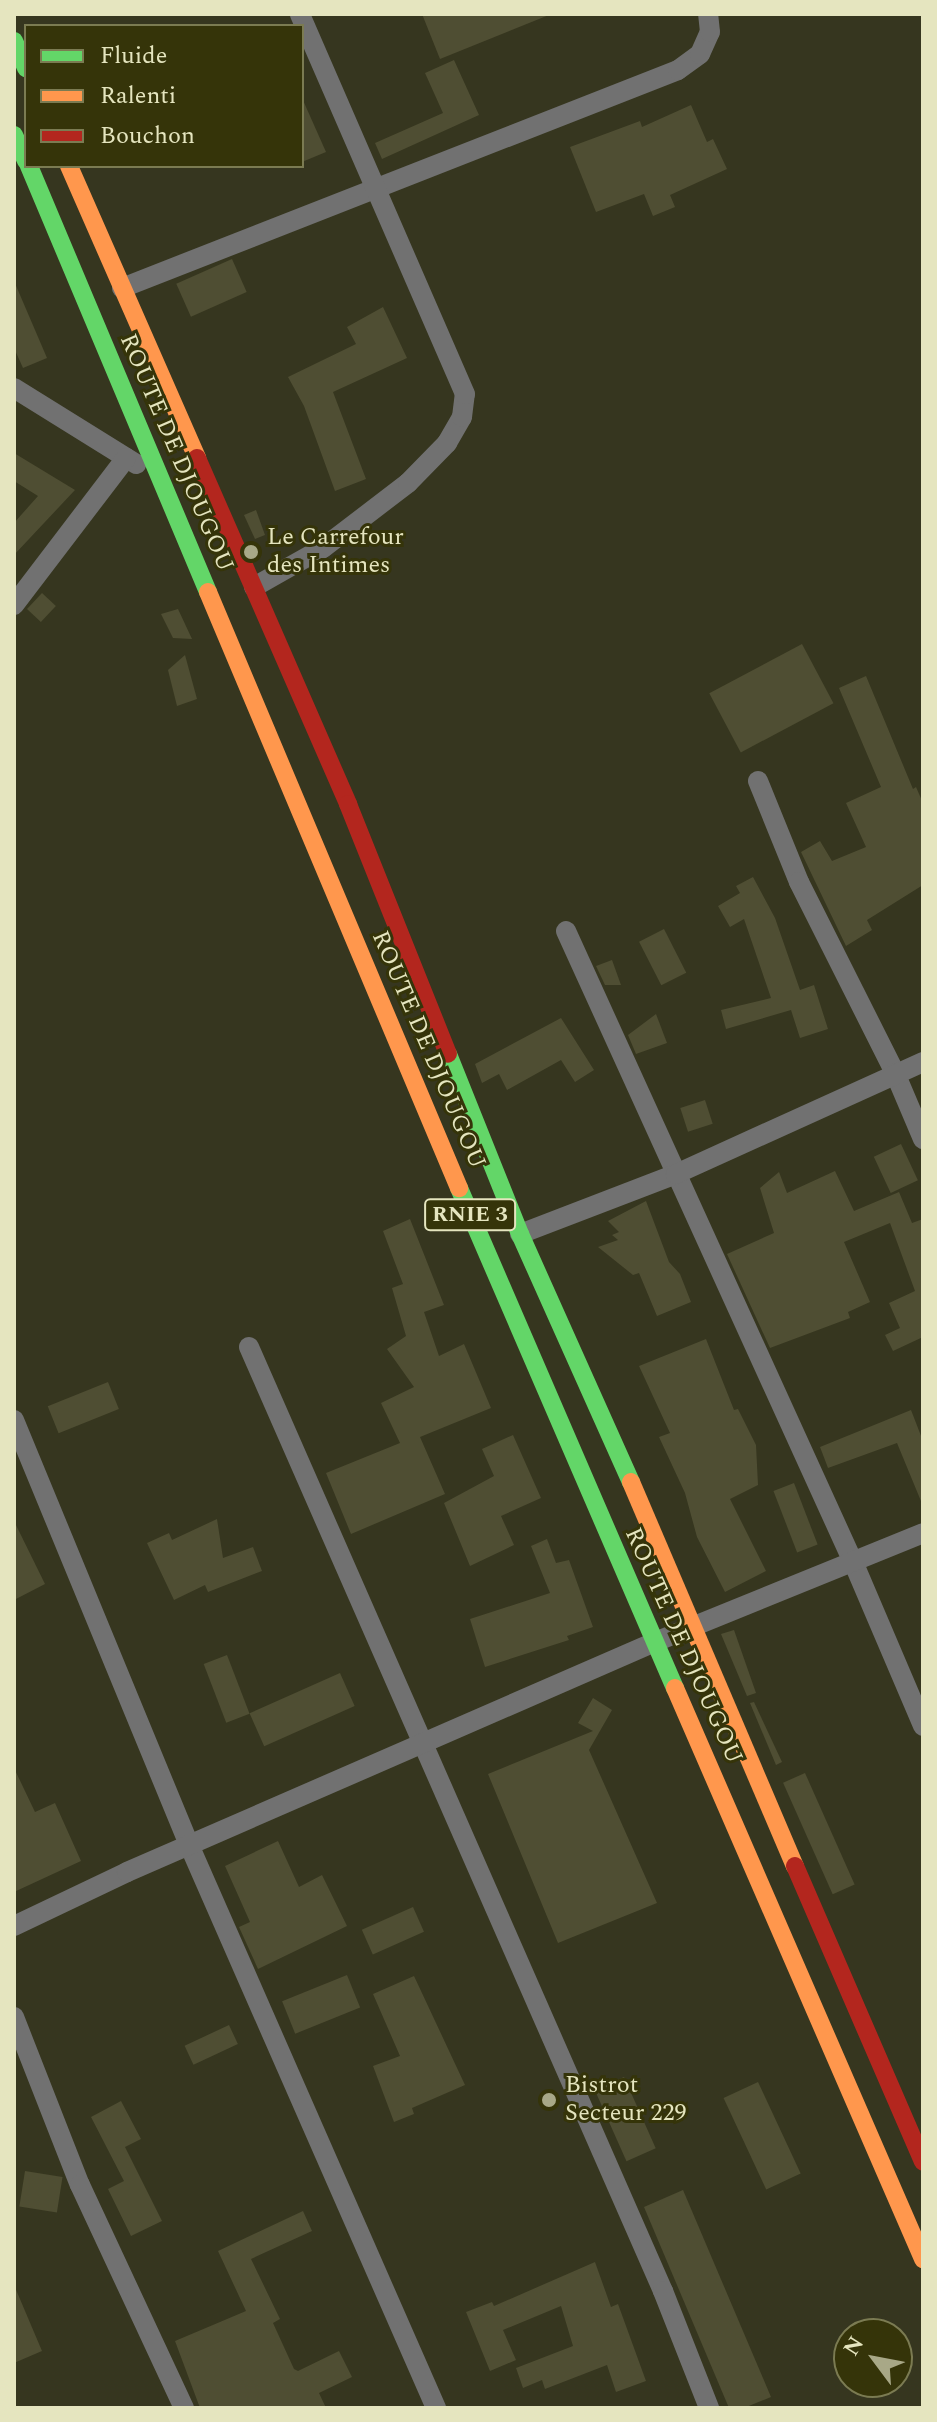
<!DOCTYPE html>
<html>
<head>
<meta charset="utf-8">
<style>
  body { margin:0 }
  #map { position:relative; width:937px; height:2422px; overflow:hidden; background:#36361f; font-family:Spectral,serif }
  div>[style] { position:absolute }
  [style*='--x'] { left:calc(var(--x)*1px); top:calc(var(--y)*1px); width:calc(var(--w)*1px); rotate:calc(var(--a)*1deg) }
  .building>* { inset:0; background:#4f4e33; transform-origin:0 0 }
  .street>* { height:20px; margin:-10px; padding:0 10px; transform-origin:10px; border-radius:10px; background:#717171 }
  .fast>* { height:18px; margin:-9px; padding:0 9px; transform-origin:9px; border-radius:9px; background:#63d668 }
  .slow>* { height:18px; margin:-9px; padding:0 9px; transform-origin:9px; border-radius:9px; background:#ff974d }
  .jam>* { height:18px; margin:-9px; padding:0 9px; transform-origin:9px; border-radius:9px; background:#b3261e }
  .dots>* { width:22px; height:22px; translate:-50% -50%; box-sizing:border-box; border:4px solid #353409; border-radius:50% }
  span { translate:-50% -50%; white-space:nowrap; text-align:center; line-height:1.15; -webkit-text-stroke:6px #353409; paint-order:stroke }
  .shield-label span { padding:2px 6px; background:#353409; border:2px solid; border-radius:6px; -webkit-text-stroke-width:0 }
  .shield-label { font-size:22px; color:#e5e5bf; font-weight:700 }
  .street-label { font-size:24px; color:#e5e5bf }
  .poi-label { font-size:24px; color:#e5e5bf }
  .left { translate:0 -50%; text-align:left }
  .frame { position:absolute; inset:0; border:16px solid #e5e5bf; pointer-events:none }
  .legend { position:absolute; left:24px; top:24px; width:280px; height:144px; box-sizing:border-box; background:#353409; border:2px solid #7b7b52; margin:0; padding:10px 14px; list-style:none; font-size:24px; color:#e5e5bf }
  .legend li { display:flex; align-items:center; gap:16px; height:40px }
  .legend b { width:40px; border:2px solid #7b7b52 }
  .north { position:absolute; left:833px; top:2318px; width:80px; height:80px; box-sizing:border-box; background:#353409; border:2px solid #7b7b52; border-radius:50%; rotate:302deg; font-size:22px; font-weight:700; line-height:32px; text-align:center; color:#e5e5bf }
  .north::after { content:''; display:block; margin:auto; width:28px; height:36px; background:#a8a887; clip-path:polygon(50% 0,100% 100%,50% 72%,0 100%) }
</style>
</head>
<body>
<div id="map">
  <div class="building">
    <i style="clip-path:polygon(422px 14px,549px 14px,549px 15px,440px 59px)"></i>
    <i style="clip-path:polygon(454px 60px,479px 115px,382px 159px,375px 143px,443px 113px,425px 73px)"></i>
    <i style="clip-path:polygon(302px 98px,326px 152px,302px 162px)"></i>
    <i style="clip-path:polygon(691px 105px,707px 142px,713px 139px,727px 169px,670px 195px,675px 207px,653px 216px,644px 194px,596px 212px,570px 147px,640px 121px,642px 127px)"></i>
    <i style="left:232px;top:259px;width:36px;height:61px;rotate:66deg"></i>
    <i style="clip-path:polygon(14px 281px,47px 358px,23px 368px,14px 348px)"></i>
    <i style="clip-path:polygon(383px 307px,407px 358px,333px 392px,366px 479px,335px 491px,304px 406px,288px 377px,356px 344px,347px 327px)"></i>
    <i style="clip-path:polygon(14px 453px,75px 490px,14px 555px,14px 523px,38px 496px,14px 481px)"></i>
    <i style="clip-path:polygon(256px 510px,265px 535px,255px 539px,244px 515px)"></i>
    <i style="left:42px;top:593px;width:19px;height:22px;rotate:43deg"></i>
    <i style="clip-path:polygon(178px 609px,192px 639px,173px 638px,161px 614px)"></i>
    <i style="left:802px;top:644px;width:67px;height:105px;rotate:62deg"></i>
    <i style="clip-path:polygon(185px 655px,197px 699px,177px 706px,168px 670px)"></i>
    <i style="clip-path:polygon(866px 676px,913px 789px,916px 787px,923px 803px,923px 885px,867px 920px,872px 930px,846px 946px,801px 852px,820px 841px,832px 861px,866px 847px,846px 803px,881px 787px,839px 688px)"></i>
    <i style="clip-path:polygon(753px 877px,775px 918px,800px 990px,814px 985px,828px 1029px,800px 1038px,791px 1010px,726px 1029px,721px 1010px,771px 998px,744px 919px,730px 927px,718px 906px,740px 893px,736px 886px)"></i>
    <i style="left:664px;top:929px;width:49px;height:28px;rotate:63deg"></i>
    <i style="clip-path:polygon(612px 960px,621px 985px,605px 985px,596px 966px)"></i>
    <i style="clip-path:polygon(656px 1014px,667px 1043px,636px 1054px,628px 1035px)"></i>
    <i style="clip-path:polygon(561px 1018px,594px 1070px,575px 1082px,561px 1060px,507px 1090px,499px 1074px,482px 1083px,475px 1064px)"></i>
    <i style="left:705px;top:1100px;width:25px;height:26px;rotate:72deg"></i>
    <i style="left:901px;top:1144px;width:40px;height:30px;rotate:65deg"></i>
    <i style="clip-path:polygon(835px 1171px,854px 1211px,899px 1192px,912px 1223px,923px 1219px,923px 1337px,893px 1351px,885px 1335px,900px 1328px,889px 1303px,915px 1291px,890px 1223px,844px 1242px,870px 1302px,848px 1312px,850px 1318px,770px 1348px,727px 1254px,774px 1233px,760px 1188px,779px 1172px,787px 1193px)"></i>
    <i style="clip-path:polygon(646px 1201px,669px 1262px,680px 1274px,691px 1302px,657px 1316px,639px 1273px,633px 1275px,598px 1247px,618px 1240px,612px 1235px,619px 1232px,608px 1221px)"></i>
    <i style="clip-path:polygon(410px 1219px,444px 1305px,424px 1312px,439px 1356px,464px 1344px,491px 1408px,420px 1437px,445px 1494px,351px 1534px,326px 1473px,400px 1443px,381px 1403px,414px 1387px,387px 1349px,406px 1336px,392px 1288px,403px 1284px,383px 1231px)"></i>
    <i style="clip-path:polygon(706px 1339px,734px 1410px,738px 1409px,756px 1445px,758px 1485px,730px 1499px,766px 1571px,725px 1592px,697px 1537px,685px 1493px,659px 1437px,670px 1433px,639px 1366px)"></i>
    <i style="left:108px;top:1382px;width:29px;height:65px;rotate:68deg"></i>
    <i style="clip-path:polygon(911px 1410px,923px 1441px,923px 1506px,897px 1443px,828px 1468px,820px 1447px)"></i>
    <i style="clip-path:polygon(513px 1435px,541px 1498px,501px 1516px,514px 1545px,470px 1566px,444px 1503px,494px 1476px,482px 1449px)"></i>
    <i style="left:794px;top:1483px;width:66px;height:22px;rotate:69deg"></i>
    <i style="clip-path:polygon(217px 1519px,223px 1558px,253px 1547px,262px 1571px,208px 1592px,205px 1585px,174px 1600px,147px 1543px,169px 1533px,172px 1540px)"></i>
    <i style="clip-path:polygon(14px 1521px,45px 1584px,14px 1600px)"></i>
    <i style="clip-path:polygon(547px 1539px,556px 1563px,569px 1560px,593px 1627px,567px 1636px,569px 1640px,485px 1667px,470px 1619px,550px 1593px,531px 1546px)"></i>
    <i style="clip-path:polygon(734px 1630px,756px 1693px,747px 1696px,721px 1634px)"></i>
    <i style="left:227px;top:1655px;width:63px;height:25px;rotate:69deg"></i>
    <i style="left:340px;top:1673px;width:36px;height:99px;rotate:66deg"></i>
    <i style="clip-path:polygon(593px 1698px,612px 1710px,589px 1750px,657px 1903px,558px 1943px,488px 1774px,593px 1731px,578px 1723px)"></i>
    <i style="clip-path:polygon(754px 1702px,782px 1762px,776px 1765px,750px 1703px)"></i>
    <i style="clip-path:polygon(14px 1768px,35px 1812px,55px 1803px,81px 1861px,14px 1892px)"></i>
    <i style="left:805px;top:1773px;width:122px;height:24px;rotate:66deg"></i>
    <i style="clip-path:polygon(278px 1841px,299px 1887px,322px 1875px,347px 1926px,258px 1969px,239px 1927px,250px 1922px,225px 1866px)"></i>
    <i style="left:413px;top:1907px;width:27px;height:56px;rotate:66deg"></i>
    <i style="left:347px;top:1975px;width:35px;height:70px;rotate:68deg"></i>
    <i style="clip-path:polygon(414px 1976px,465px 2085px,412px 2108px,414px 2114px,394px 2122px,373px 2066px,400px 2056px,373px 1994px)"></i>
    <i style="left:229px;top:2025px;width:21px;height:49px;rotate:65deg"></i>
    <i style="left:624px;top:2077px;width:78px;height:32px;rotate:66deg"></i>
    <i style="left:758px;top:2082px;width:101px;height:38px;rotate:65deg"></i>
    <i style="clip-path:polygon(121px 2101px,141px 2139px,125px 2147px,162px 2221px,131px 2236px,108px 2189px,124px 2181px,91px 2117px)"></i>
    <i style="left:25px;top:2171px;width:38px;height:36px;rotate:9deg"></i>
    <i style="clip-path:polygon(683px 2190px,771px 2397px,744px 2408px,729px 2408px,644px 2207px)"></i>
    <i style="clip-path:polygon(303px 2211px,312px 2231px,251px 2259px,280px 2319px,273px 2323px,294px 2369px,298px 2371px,339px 2351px,352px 2377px,319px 2393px,326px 2408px,200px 2408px,175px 2341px,246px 2311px,218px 2251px)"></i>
    <i style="clip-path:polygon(595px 2262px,611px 2307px,618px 2304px,646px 2381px,616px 2392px,607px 2365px,545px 2389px,542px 2380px,523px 2388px,516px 2368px,573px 2346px,561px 2306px,503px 2330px,516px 2360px,490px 2371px,466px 2312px,492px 2302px,494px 2306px)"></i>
    <i style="clip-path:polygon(14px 2285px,42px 2351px,14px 2363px)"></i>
  </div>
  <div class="street">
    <i style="--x:122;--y:288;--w:597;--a:-21.41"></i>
    <i style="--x:678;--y:70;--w:27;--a:-36"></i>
    <i style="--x:700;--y:54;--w:24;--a:-66"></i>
    <i style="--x:710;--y:32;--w:18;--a:-96"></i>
    <i style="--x:14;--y:388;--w:144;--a:31.9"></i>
    <i style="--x:254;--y:587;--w:79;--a:-29.5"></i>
    <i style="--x:323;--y:548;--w:107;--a:-37.4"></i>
    <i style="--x:408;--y:483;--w:56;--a:-45.7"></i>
    <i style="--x:447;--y:443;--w:30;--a:-60"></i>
    <i style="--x:462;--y:417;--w:23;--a:-83"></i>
    <i style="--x:465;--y:394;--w:414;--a:-113.5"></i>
    <i style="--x:14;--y:605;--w:185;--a:-52.7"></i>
    <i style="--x:758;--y:781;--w:109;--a:67.9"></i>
    <i style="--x:799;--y:882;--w:214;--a:63.3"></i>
    <i style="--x:895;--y:1073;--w:72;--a:67"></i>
    <i style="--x:566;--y:931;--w:695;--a:65.54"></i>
    <i style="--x:854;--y:1564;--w:176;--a:66.9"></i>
    <i style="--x:520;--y:1234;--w:167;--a:-21"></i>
    <i style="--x:676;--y:1174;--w:271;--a:-24.4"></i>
    <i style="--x:249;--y:1347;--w:1031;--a:66.32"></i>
    <i style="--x:663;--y:2291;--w:126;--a:68.5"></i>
    <i style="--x:14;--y:1420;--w:462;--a:67.6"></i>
    <i style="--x:190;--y:1847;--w:613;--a:66.32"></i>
    <i style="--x:14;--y:1926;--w:125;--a:-25.5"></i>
    <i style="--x:127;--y:1872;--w:576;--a:-23.54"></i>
    <i style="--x:655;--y:1642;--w:289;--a:-22.1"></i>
    <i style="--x:14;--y:2017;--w:180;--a:68.6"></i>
    <i style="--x:80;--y:2185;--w:246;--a:65"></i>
  </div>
  <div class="fast">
    <i style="--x:14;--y:41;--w:30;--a:66"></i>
    <i style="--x:14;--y:135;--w:29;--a:65"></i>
    <i style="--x:29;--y:166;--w:462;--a:67.2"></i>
    <i style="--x:448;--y:1054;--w:194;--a:68.2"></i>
    <i style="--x:520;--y:1234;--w:272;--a:65.9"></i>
    <i style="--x:459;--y:1188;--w:545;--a:66.64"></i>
  </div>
  <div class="slow">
    <i style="--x:69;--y:166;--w:319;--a:66.3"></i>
    <i style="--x:208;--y:592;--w:647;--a:67.16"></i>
    <i style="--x:631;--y:1482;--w:418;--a:66.9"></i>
    <i style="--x:675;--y:1688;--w:623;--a:66.52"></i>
  </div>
  <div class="jam">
    <i style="--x:197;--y:458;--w:378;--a:66.4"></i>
    <i style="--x:348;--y:804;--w:269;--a:68.2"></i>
    <i style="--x:795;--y:1866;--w:322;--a:66.6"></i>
  </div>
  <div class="dots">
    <i style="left:251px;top:552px;background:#a8a887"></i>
    <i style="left:549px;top:2100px;background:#a8a887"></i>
  </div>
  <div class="shield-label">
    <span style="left:470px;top:1215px">RNIE 3</span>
  </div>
  <div class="street-label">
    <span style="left:176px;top:453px;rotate:67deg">ROUTE DE DJOUGOU</span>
    <span style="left:428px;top:1050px;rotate:67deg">ROUTE DE DJOUGOU</span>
    <span style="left:683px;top:1646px;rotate:66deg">ROUTE DE DJOUGOU</span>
  </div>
  <div class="poi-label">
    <span class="left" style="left:267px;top:552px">Le Carrefour<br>des Intimes</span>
    <span class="left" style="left:565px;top:2100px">Bistrot<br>Secteur 229</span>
  </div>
  <div class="frame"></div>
  <ul class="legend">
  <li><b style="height:10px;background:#63d668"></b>Fluide</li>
  <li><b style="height:10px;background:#ff974d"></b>Ralenti</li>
  <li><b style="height:10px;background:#b3261e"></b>Bouchon</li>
  </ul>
  <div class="north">N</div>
</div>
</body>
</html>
